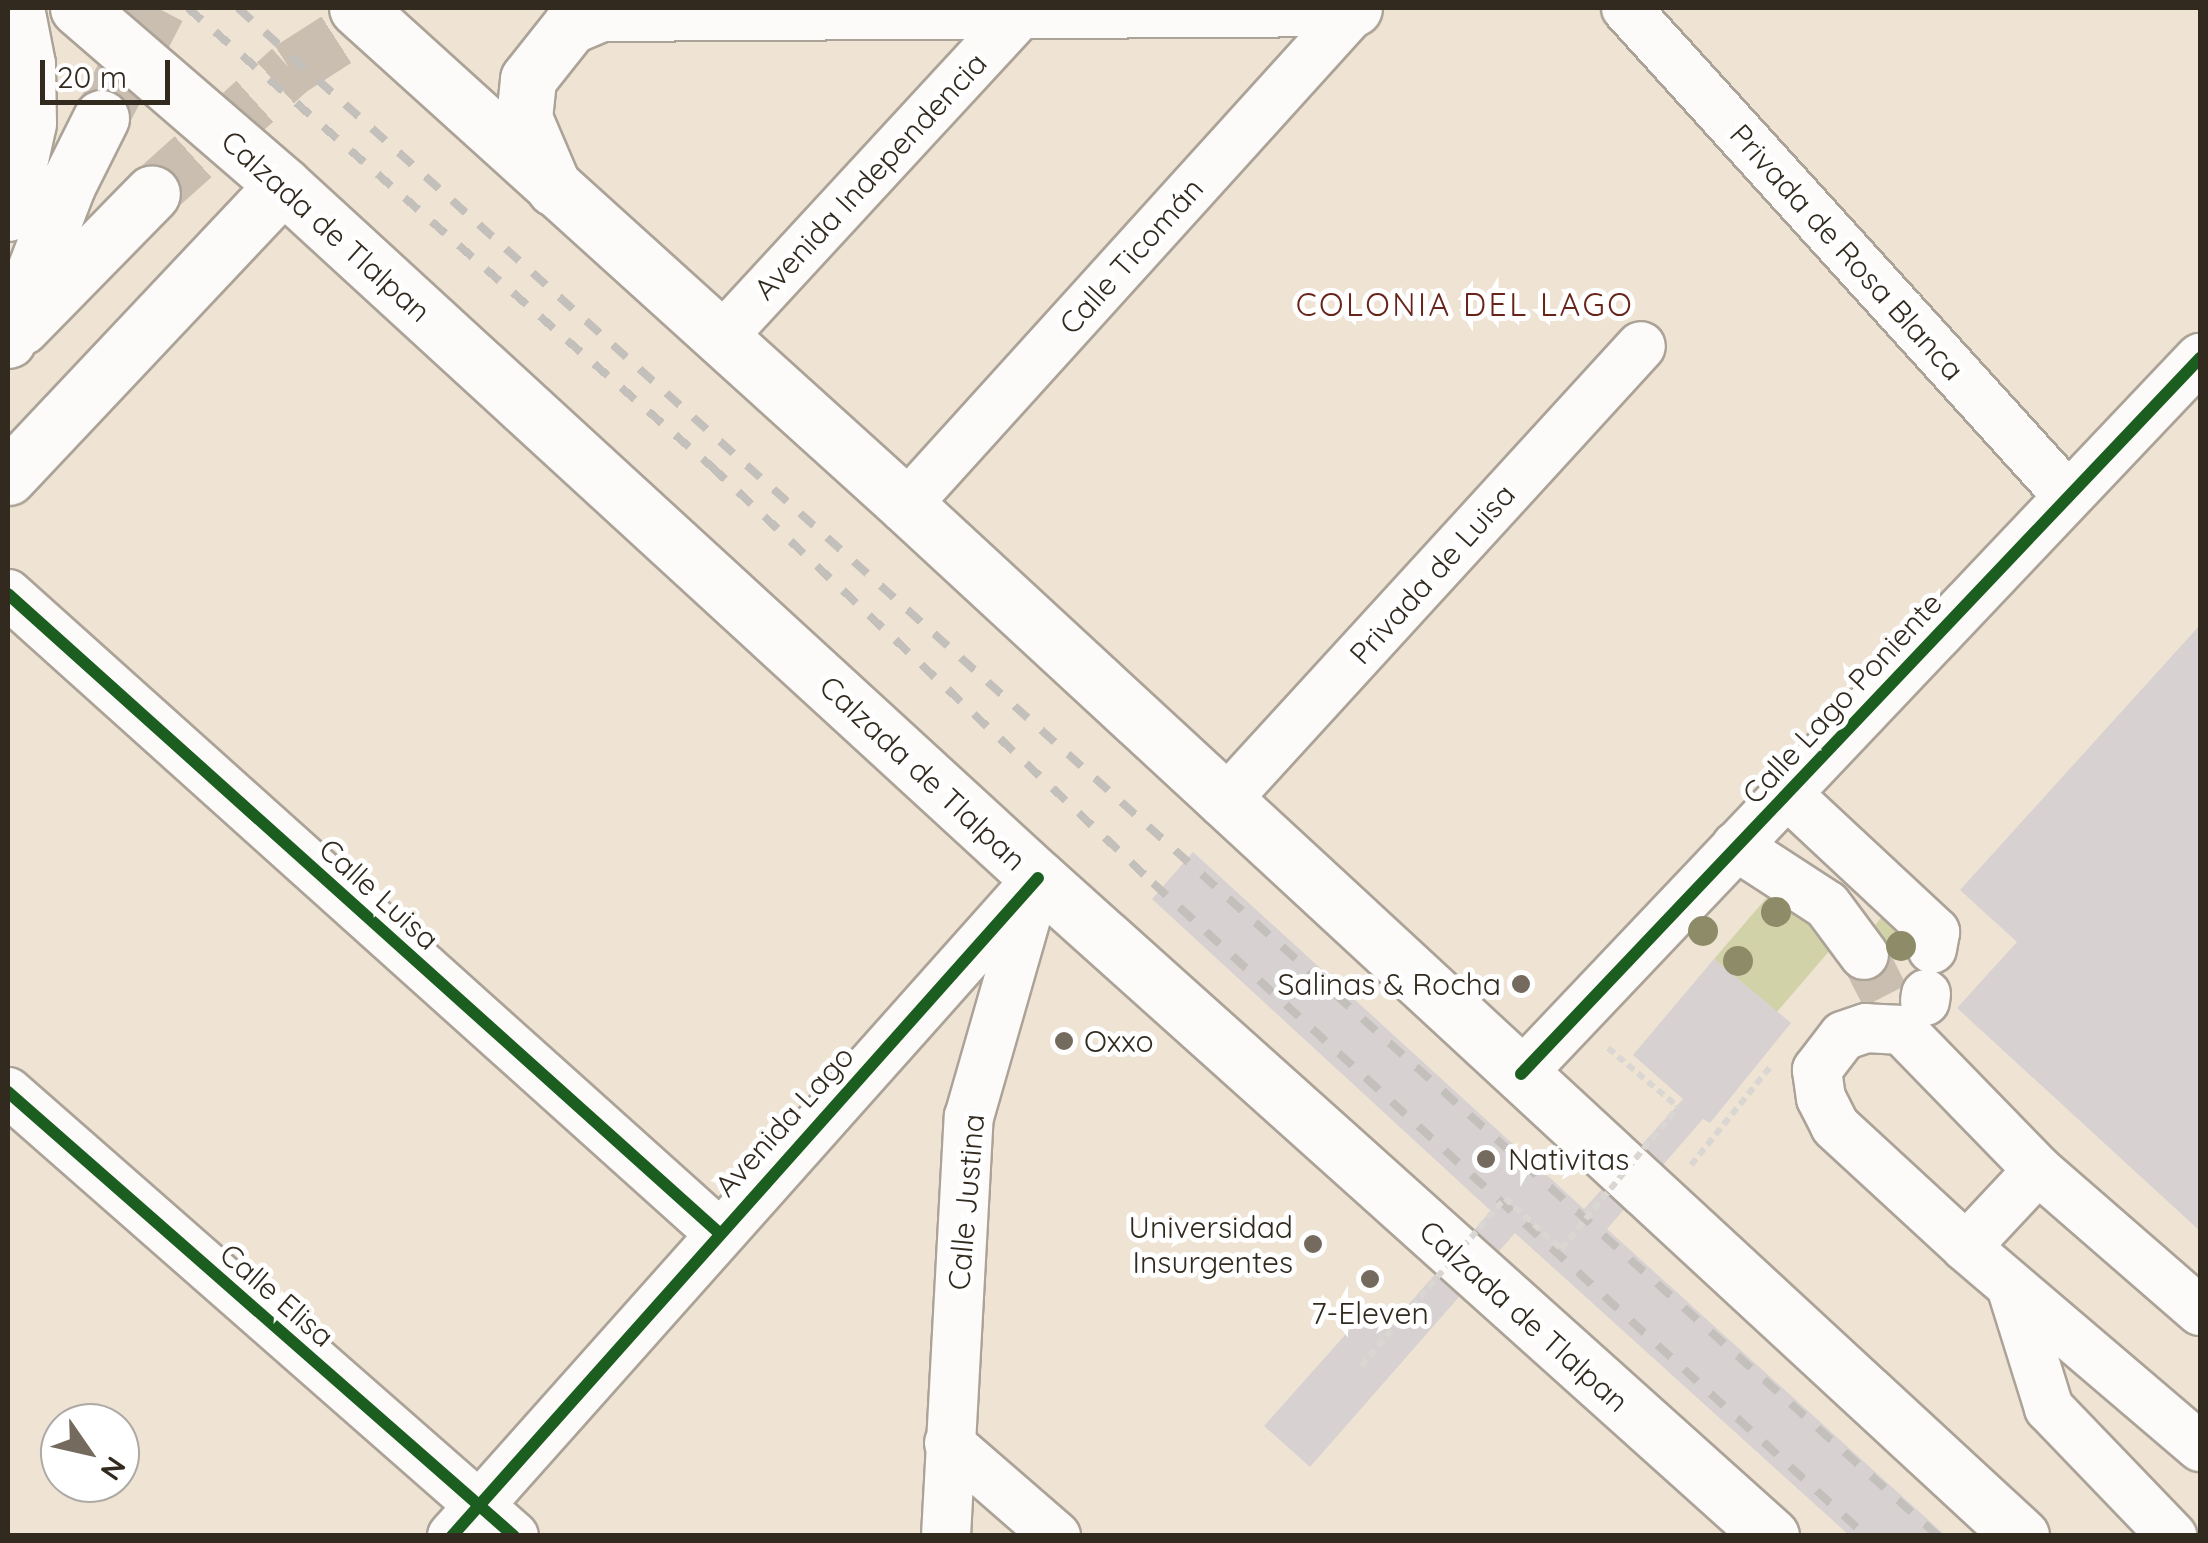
<!DOCTYPE html>
<html>
<head>
<meta charset="utf-8">
<style>
  body { margin:0 }
  #map { position:relative; width:2208px; height:1543px; overflow:hidden; background:#efe3d4; font-family:Quicksand,sans-serif }
  div>[style] { position:absolute }
  [style*='--x'] { left:calc(var(--x)*1px); top:calc(var(--y)*1px); width:calc(var(--w)*1px); rotate:calc(var(--a)*1deg) }
  .green>* { inset:0; background:#d2d2a9 }
  .building>* { inset:0; background:#d7d1d1 }
  .minor-tunnel>* { height:48px; margin-top:-24px; transform-origin:0; background:repeating-linear-gradient(90deg,#c9beb0 0 48px,transparent 0 72px) }
  .major-tunnel>* { height:55px; margin-top:-27.5px; transform-origin:0; background:repeating-linear-gradient(90deg,#c9beb0 0 55px,transparent 0 83px) }
  .path>* { height:6px; margin-top:-3px; transform-origin:0; background:repeating-linear-gradient(90deg,#dad6d2 0 8px,transparent 0 13px) }
  .roads { filter:drop-shadow(2px 0 #aca398) drop-shadow(-2px 0 #aca398) drop-shadow(0 2px #aca398) drop-shadow(0 -2px #aca398) }
  .minor>* { height:48px; margin:-24px; padding:0 24px; transform-origin:24px; border-radius:24px; background:#fdfbf9 }
  .major>* { height:55px; margin:-27.5px; padding:0 27.5px; transform-origin:27.5px; border-radius:27.5px; background:#fdfbf9 }
  .highway>* { height:55px; margin:-27.5px; padding:0 27.5px; transform-origin:27.5px; border-radius:27.5px; background:#fdfbf9 }
  .rail>* { height:8px; margin-top:-4px; transform-origin:0; background:repeating-linear-gradient(90deg,#c3bfbb 0 18px,transparent 0 36px) }
  .path-bridge>* { height:6px; margin-top:-3px; transform-origin:0; background:repeating-linear-gradient(90deg,#dad6d2 0 8px,transparent 0 13px) }
  .cycleway>* { height:12px; margin:-6px; padding:0 6px; transform-origin:6px; border-radius:6px; background:#1b5e20 }
  .trees>* { width:30px; height:30px; margin:-15px; border-radius:50%; background:#8e8c68 }
  .dots>* { width:28px; height:28px; translate:-50% -50%; box-sizing:border-box; border:5px solid #fff; border-radius:50% }
  span { translate:-50% -50%; white-space:nowrap; text-align:center; line-height:1.15; -webkit-text-stroke:10px #fff; paint-order:stroke }
  .street-label { font-size:30px; color:#322a1f }
  .poi-label { font-size:30px; color:#322a1f }
  .right { translate:-100% -50%; text-align:right }
  .left { translate:0 -50%; text-align:left }
  .neighbourhood-label { font-size:32px; color:#682419; letter-spacing:2.5px }
  .frame { position:absolute; inset:0; border:10px solid #322a1f; pointer-events:none }
  .north { position:absolute; left:40px; top:1403px; width:100px; height:100px; box-sizing:border-box; background:#fff; border:2px solid #adaaa5; border-radius:50%; rotate:124deg; font-size:28px; font-weight:700; line-height:40px; text-align:center; color:#322a1f }
  .north::after { content:''; display:block; margin:auto; width:35px; height:45px; background:#746b5e; clip-path:polygon(50% 0,100% 100%,50% 72%,0 100%) }
  .scale { position:absolute; left:40px; top:60px; width:130px; height:45px; box-sizing:border-box; border:5px solid #322a1f; border-top:0; padding-left:12px; font-size:30px; line-height:35px; white-space:nowrap; color:#322a1f; -webkit-text-stroke:8px #fff; paint-order:stroke }
</style>
</head>
<body>
<div id="map">
  <div class="green">
    <i style="clip-path:polygon(1775px 888px,1796px 898px,1831px 949px,1777px 1012px,1714px 959px)"></i>
    <i style="clip-path:polygon(1884px 914px,1921px 948px,1922px 955px,1872px 953px,1869px 933px)"></i>
  </div>
  <div class="building">
    <i style="clip-path:polygon(2200px 625px,2200px 1231px,1957px 1008px,2017px 942px,1960px 890px)"></i>
    <i style="clip-path:polygon(1193px 852px,1584px 1209px,1683px 1099px,1633px 1055px,1714px 959px,1791px 1023px,1710px 1123px,1703px 1119px,1607px 1229px,1946px 1536px,1850px 1536px,1515px 1233px,1310px 1467px,1264px 1426px,1370px 1307px,1392px 1323px,1491px 1211px,1152px 899px)"></i>
  </div>
  <div class="minor-tunnel">
    <i style="--x:1864;--y:955;--w:46;--a:62.9"></i>
  </div>
  <div class="major-tunnel">
    <i style="--x:101;--y:118;--w:124;--a:-62.6"></i>
    <i style="--x:152;--y:193;--w:186;--a:-41.9"></i>
    <i style="--x:290;--y:69;--w:113;--a:-32.7"></i>
  </div>
  <div class="path">
    <i style="--x:1608;--y:1048;--w:92;--a:40.1"></i>
    <i style="--x:1691;--y:1165;--w:127;--a:-51.1"></i>
  </div>
  <div class="roads">
    <div class="minor">
      <i style="--x:1626;--y:8;--w:658;--a:47.83"></i>
      <i style="--x:722;--y:337;--w:438;--a:-47.3"></i>
      <i style="--x:906;--y:505;--w:670;--a:-47.84"></i>
      <i style="--x:8;--y:594;--w:955;--a:41.94"></i>
      <i style="--x:1786;--y:793;--w:204;--a:43"></i>
      <i style="--x:1935;--y:932;--w:17;--a:100"></i>
      <i style="--x:1223;--y:803;--w:619;--a:-47.55"></i>
      <i style="--x:1736;--y:846;--w:108;--a:33"></i>
      <i style="--x:1827;--y:905;--w:62;--a:53.5"></i>
      <i style="--x:1925;--y:1001;--w:7;--a:-82"></i>
      <i style="--x:1521;--y:1074;--w:987;--a:-46.52"></i>
      <i style="--x:8;--y:1092;--w:673;--a:41.27"></i>
      <i style="--x:1966;--y:1247;--w:105;--a:-46.9"></i>
      <i style="--x:2011;--y:1286;--w:128;--a:72.7"></i>
      <i style="--x:2049;--y:1408;--w:178;--a:46.1"></i>
      <i style="--x:2200;--y:1311;--w:215;--a:-139"></i>
      <i style="--x:2038;--y:1170;--w:195;--a:-134.2"></i>
      <i style="--x:1902;--y:1030;--w:36;--a:-177"></i>
      <i style="--x:1866;--y:1028;--w:24;--a:161"></i>
      <i style="--x:1843;--y:1036;--w:43;--a:127.4"></i>
      <i style="--x:1817;--y:1070;--w:28;--a:82"></i>
      <i style="--x:1821;--y:1098;--w:31;--a:63"></i>
      <i style="--x:1835;--y:1126;--w:178;--a:42.7"></i>
      <i style="--x:1966;--y:1247;--w:308;--a:40.5"></i>
      <i style="--x:949;--y:1443;--w:142;--a:41"></i>
      <i style="--x:452;--y:1536;--w:881;--a:-48.31"></i>
      <i style="--x:946;--y:1536;--w:420;--a:-86.9"></i>
      <i style="--x:969;--y:1117;--w:235;--a:-74"></i>
    </div>
    <div class="major">
      <i style="--x:554;--y:188;--w:76;--a:-113.2"></i>
      <i style="--x:524;--y:118;--w:39;--a:-84"></i>
      <i style="--x:528;--y:79;--w:68;--a:-51.6"></i>
      <i style="--x:570;--y:26;--w:33;--a:-23"></i>
      <i style="--x:600;--y:13;--w:754;--a:-0.38"></i>
      <i style="--x:21;--y:327;--w:187;--a:-45.6"></i>
      <i style="--x:8;--y:340;--w:165;--a:-69"></i>
      <i style="--x:67;--y:186;--w:76;--a:-63.4"></i>
    </div>
    <div class="highway">
      <i style="--x:78;--y:8;--w:271;--a:40.8"></i>
      <i style="--x:283;--y:185;--w:1025;--a:42.55"></i>
      <i style="--x:1038;--y:878;--w:985;--a:41.91"></i>
      <i style="--x:357;--y:8;--w:741;--a:42.15"></i>
      <i style="--x:906;--y:505;--w:1519;--a:42.76"></i>
      <i style="--x:8;--y:213;--w:92;--a:-77.5"></i>
      <i style="--x:28;--y:123;--w:59;--a:-91"></i>
      <i style="--x:27;--y:64;--w:57;--a:-101.1"></i>
      <i style="--x:8;--y:477;--w:401;--a:-46.7"></i>
    </div>
  </div>
  <div class="rail">
    <i style="--x:188;--y:8;--w:697;--a:41.22"></i>
    <i style="--x:712;--y:467;--w:606;--a:43.33"></i>
    <i style="--x:1153;--y:883;--w:967;--a:42.48"></i>
    <i style="--x:238;--y:8;--w:2286;--a:41.95"></i>
  </div>
  <div class="path-bridge">
    <i style="--x:1361;--y:1366;--w:221;--a:-49.4"></i>
    <i style="--x:1505;--y:1198;--w:76;--a:42.3"></i>
    <i style="--x:1561;--y:1249;--w:184;--a:-50.5"></i>
  </div>
  <div class="cycleway">
    <i style="--x:8;--y:594;--w:955;--a:41.94"></i>
    <i style="--x:1521;--y:1074;--w:987;--a:-46.52"></i>
    <i style="--x:8;--y:1092;--w:673;--a:41.27"></i>
    <i style="--x:452;--y:1536;--w:881;--a:-48.31"></i>
  </div>
  <div class="trees">
    <i style="left:1776px;top:912px"></i>
    <i style="left:1703px;top:931px"></i>
    <i style="left:1901px;top:946px"></i>
    <i style="left:1738px;top:961px"></i>
  </div>
  <div class="dots">
    <i style="left:1521px;top:984px;background:#746b5e"></i>
    <i style="left:1064px;top:1041px;background:#746b5e"></i>
    <i style="left:1486px;top:1159px;background:#746b5e"></i>
    <i style="left:1313px;top:1244px;background:#746b5e"></i>
    <i style="left:1370px;top:1279px;background:#746b5e"></i>
  </div>
  <div class="street-label">
    <span style="left:870px;top:176px;rotate:-47deg">Avenida Independencia</span>
    <span style="left:326px;top:226px;rotate:42deg">Calzada de Tlalpan</span>
    <span style="left:1847px;top:252px;rotate:48deg">Privada de Rosa Blanca</span>
    <span style="left:1131px;top:256px;rotate:-48deg">Calle Ticomán</span>
    <span style="left:1432px;top:574px;rotate:-48deg">Privada de Luisa</span>
    <span style="left:1842px;top:698px;rotate:-47deg">Calle Lago Poniente</span>
    <span style="left:923px;top:773px;rotate:43deg">Calzada de Tlalpan</span>
    <span style="left:379px;top:894px;rotate:42deg">Calle Luisa</span>
    <span style="left:784px;top:1121px;rotate:-48deg">Avenida Lago</span>
    <span style="left:966px;top:1202px;rotate:-85deg">Calle Justina</span>
    <span style="left:277px;top:1295px;rotate:41deg">Calle Elisa</span>
    <span style="left:1524px;top:1316px;rotate:42deg">Calzada de Tlalpan</span>
  </div>
  <div class="poi-label">
    <span class="right" style="left:1501px;top:984px">Salinas &amp; Rocha</span>
    <span class="left" style="left:1084px;top:1041px">Oxxo</span>
    <span class="left" style="left:1508px;top:1159px">Nativitas</span>
    <span class="right" style="left:1293px;top:1244px">Universidad<br>Insurgentes</span>
    <span style="left:1370px;top:1313px">7-Eleven</span>
  </div>
  <div class="neighbourhood-label">
    <span style="left:1465px;top:304px">COLONIA DEL LAGO</span>
  </div>
  <div class="frame"></div>
  <div class="north">N</div>
  <div class="scale">20 m</div>
</div>
</body>
</html>
